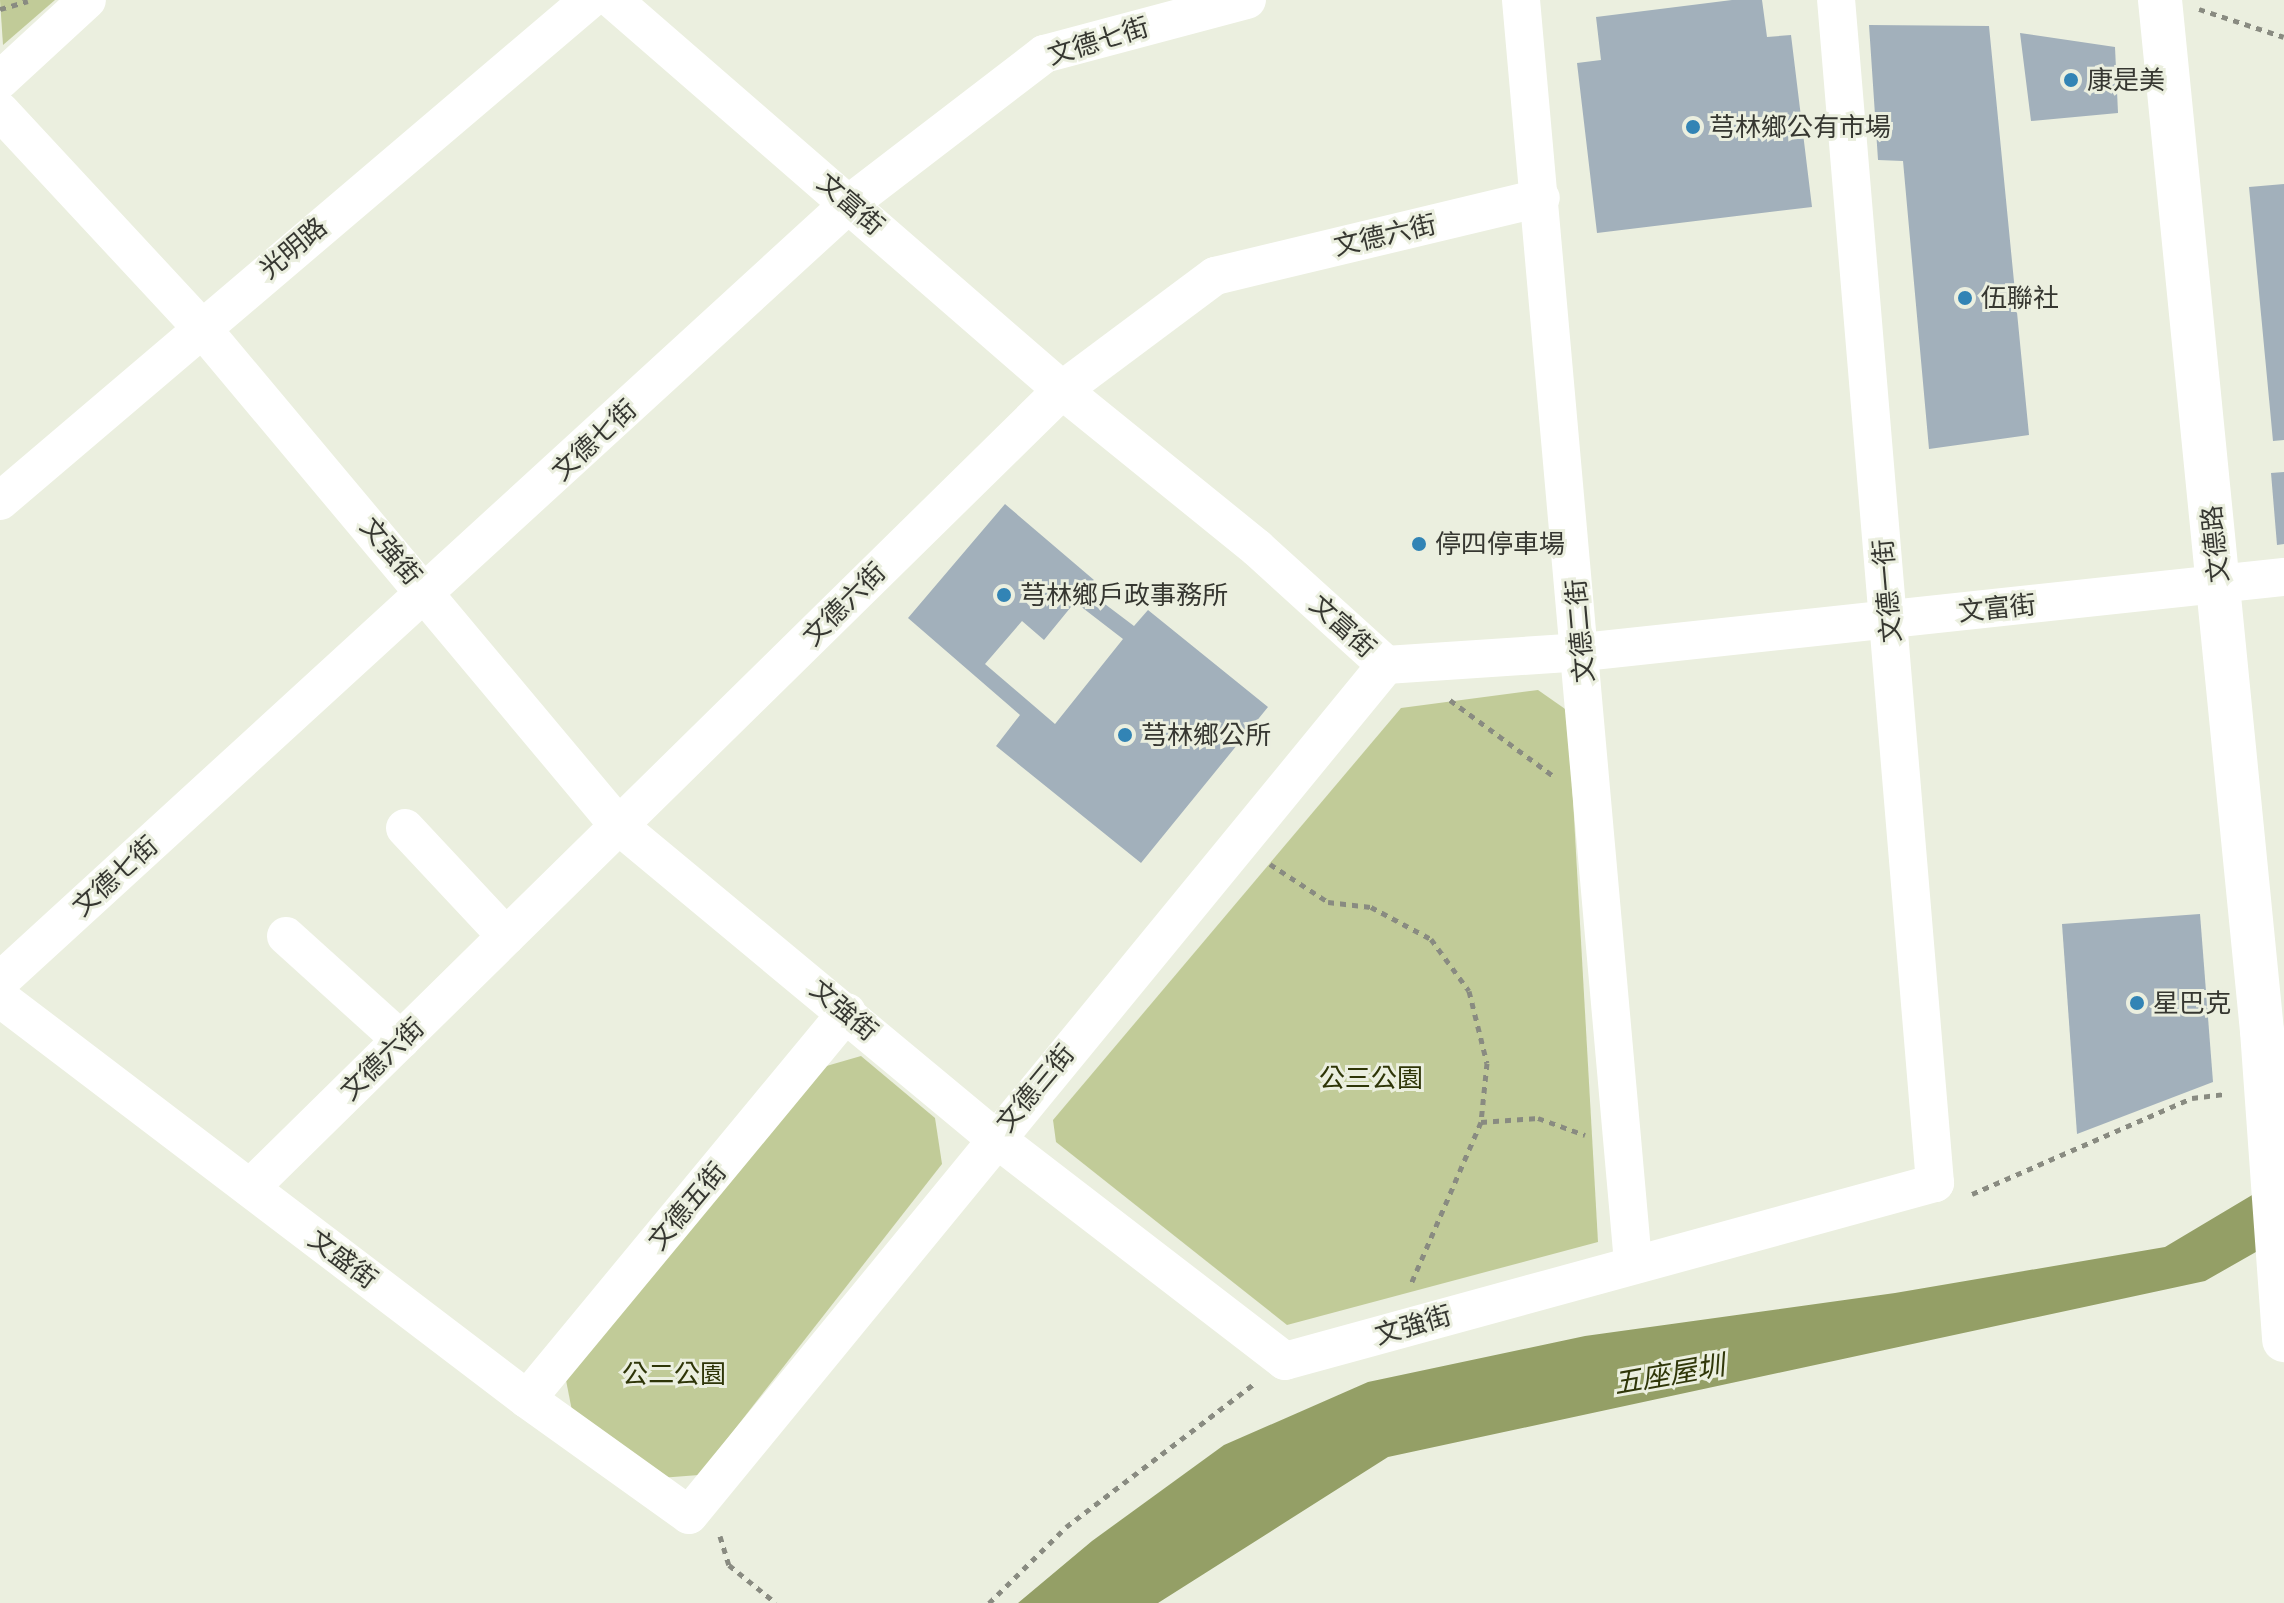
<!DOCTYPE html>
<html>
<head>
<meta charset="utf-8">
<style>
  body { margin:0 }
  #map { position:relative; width:2284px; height:1603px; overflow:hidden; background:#ebefdf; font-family:"Golos Text","Noto Sans TC",sans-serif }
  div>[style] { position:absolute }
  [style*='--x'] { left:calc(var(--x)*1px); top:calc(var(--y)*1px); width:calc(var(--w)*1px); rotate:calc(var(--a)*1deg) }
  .green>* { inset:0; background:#c1cb98 }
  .water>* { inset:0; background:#949f66 }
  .building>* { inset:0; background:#a2b0bb }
  .path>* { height:5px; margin-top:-2.5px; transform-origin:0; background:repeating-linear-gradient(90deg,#898b81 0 6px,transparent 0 12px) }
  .minor>* { height:38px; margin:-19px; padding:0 19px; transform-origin:19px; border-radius:19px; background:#fff }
  .major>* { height:44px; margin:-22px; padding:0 22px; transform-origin:22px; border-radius:22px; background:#fff }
  .dots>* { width:22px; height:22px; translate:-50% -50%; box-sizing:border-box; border:4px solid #ebefdf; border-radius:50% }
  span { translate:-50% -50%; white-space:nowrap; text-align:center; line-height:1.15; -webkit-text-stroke:6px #ebefdf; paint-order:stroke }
  .street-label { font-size:26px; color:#363731 }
  .poi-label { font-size:26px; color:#363731 }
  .left { translate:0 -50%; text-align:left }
  .park-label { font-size:26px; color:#2e3507 }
  .water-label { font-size:28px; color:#303709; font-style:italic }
</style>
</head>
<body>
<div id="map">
  <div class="green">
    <i style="clip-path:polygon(0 0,55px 0,3px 45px)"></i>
    <i style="clip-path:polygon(1538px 690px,1568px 711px,1598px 1242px,1287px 1325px,1056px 1142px,1053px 1120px,1401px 708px)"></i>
    <i style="clip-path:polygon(861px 1056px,935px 1118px,942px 1164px,699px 1475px,660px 1478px,573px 1416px,565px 1375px,823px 1067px)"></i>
  </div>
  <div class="water">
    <i style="clip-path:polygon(2284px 1176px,2284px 1236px,2205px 1281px,1388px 1457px,1158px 1603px,1018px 1603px,1092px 1541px,1224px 1445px,1368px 1382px,1585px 1336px,1895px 1293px,2165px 1247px)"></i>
  </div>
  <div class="building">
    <i style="clip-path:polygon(1732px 0,1762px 0,1767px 37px,1791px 35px,1812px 207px,1597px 233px,1577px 63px,1601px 60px,1596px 17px)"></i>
    <i style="clip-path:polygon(1869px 25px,1989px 26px,2029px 435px,1929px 449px,1903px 161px,1878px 160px)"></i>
    <i style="clip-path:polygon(2020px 33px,2115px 47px,2118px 113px,2031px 121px)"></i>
    <i style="clip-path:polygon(2284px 184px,2284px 440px,2273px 441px,2249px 187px)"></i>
    <i style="clip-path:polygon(2284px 472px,2284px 544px,2277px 545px,2271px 473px)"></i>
    <i style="clip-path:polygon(evenodd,1005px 504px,1094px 580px,1085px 589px,1134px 626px,1148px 610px,1268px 707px,1141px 863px,996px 746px,1020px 715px,908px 618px,1005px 504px,1075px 602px,1123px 639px,1055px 724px,985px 664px,1022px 621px,1044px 640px,1075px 602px)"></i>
    <i style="clip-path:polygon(2200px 914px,2213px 1082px,2077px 1134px,2062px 924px)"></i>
  </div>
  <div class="path">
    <i style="--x:0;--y:9;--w:29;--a:-16"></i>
    <i style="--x:2199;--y:9;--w:89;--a:18.2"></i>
    <i style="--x:1450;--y:700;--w:127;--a:36.3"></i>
    <i style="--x:1270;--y:864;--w:69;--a:33.2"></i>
    <i style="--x:1328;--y:902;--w:43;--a:6.6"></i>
    <i style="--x:1371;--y:907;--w:68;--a:28.1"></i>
    <i style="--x:1431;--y:939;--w:64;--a:53.8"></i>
    <i style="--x:1469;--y:991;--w:74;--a:76"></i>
    <i style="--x:1487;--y:1063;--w:59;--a:95.8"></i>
    <i style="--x:1481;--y:1122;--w:179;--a:113.4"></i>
    <i style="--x:1481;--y:1122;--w:57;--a:-4"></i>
    <i style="--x:1538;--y:1118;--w:50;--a:19.9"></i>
    <i style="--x:1972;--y:1194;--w:240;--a:-23.6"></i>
    <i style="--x:2192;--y:1098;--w:34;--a:-7"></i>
    <i style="--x:720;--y:1536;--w:30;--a:73"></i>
    <i style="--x:729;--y:1565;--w:60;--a:39"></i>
    <i style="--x:989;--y:1603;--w:108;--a:-44.6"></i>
    <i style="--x:1066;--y:1527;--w:238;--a:-37.3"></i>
  </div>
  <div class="minor">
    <i style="--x:613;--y:0;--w:595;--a:40.98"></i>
    <i style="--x:1062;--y:390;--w:251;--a:39"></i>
    <i style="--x:1257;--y:548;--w:174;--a:42.2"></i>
    <i style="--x:1386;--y:665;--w:197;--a:-3.8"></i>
    <i style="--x:1583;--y:652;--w:705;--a:-6.11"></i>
    <i style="--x:1521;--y:0;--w:1267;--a:84.93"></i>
    <i style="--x:0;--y:80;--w:118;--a:-42.6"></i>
    <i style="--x:0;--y:111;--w:294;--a:47.1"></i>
    <i style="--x:200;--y:326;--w:652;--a:50.04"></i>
    <i style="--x:619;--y:826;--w:487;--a:39.7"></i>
    <i style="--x:994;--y:1137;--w:367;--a:37.6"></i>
    <i style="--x:1285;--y:1361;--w:674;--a:-15.31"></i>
    <i style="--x:1935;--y:1183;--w:1187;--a:-94.78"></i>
    <i style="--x:0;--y:501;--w:773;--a:-40.38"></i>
    <i style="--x:405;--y:828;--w:148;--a:46.9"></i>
    <i style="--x:286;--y:936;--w:155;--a:42.1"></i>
    <i style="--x:0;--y:981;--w:1152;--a:-42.47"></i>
    <i style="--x:850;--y:203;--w:245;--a:-37.5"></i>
    <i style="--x:1044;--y:54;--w:210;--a:-14.9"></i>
    <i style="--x:0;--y:998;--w:662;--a:37.27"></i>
    <i style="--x:527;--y:1399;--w:199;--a:35.6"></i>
    <i style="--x:689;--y:1515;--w:1099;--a:-50.65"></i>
    <i style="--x:250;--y:1188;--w:1138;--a:-44.5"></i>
    <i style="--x:1062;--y:390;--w:191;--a:-36.7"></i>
    <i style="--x:1215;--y:276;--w:335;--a:-13.5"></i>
    <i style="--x:527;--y:1399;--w:502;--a:-50.41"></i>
  </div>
  <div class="major">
    <i style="--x:2160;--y:0;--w:1036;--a:84.35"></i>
    <i style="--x:2262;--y:1031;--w:310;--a:85.9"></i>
  </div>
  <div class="dots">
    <i style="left:2071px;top:80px;background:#3284b5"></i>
    <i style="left:1693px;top:127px;background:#3284b5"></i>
    <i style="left:1965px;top:298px;background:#3284b5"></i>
    <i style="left:1419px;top:544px;background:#3284b5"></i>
    <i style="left:1004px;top:595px;background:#3284b5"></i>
    <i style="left:1125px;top:735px;background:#3284b5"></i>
    <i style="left:2137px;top:1003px;background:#3284b5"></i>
  </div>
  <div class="street-label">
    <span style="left:1098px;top:41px;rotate:-17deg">文德七街</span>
    <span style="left:851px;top:204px;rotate:41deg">文富街</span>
    <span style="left:1385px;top:235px;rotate:-13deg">文德六街</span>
    <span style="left:293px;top:248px;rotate:-40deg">光明路</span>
    <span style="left:594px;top:440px;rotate:-43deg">文德七街</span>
    <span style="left:2215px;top:544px;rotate:-96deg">文德路</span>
    <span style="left:391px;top:551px;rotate:50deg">文強街</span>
    <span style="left:1887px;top:591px;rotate:-95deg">文德一街</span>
    <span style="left:844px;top:604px;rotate:-45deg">文德六街</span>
    <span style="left:1997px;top:608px;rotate:-6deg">文富街</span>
    <span style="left:1343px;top:626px;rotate:42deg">文富街</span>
    <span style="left:1580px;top:631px;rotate:-95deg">文德二街</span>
    <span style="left:115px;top:876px;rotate:-42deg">文德七街</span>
    <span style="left:844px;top:1010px;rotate:40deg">文強街</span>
    <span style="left:382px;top:1059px;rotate:-44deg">文德六街</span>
    <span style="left:1035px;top:1088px;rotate:-50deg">文德三街</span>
    <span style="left:687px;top:1206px;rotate:-50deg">文德五街</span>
    <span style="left:343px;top:1259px;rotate:37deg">文盛街</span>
    <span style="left:1413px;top:1325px;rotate:-16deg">文強街</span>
  </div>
  <div class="poi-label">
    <span class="left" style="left:2087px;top:80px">康是美</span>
    <span class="left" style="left:1709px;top:127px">芎林鄉公有市場</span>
    <span class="left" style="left:1981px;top:298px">伍聯社</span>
    <span class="left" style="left:1435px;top:544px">停四停車場</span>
    <span class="left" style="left:1020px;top:595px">芎林鄉戶政事務所</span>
    <span class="left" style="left:1141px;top:735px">芎林鄉公所</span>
    <span class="left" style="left:2153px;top:1003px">星巴克</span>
  </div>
  <div class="park-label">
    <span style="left:1371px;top:1078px">公三公園</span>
    <span style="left:674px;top:1374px">公二公園</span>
  </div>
  <div class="water-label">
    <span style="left:1669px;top:1374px;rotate:-10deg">五座屋圳</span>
  </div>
</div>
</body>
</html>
